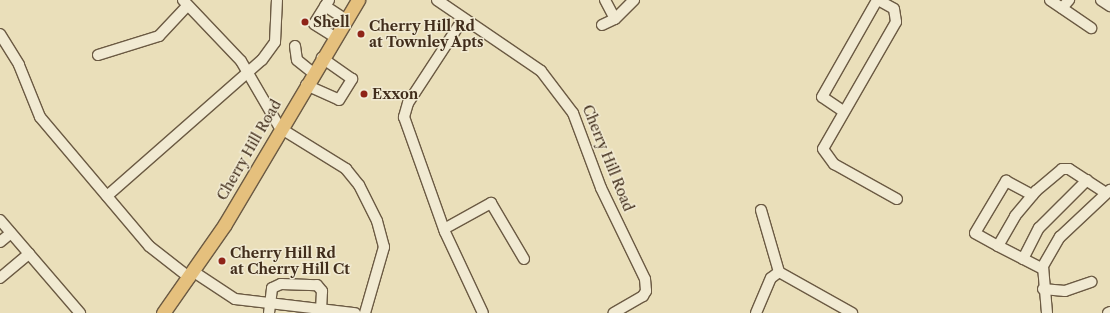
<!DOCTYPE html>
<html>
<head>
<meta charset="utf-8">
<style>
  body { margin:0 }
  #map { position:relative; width:1110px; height:313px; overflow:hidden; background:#eadfba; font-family:"Libre Caslon Text",serif }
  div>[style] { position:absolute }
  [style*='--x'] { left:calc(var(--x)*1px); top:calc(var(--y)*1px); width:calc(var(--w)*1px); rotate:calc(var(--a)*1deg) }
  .roads { filter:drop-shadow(1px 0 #6b5a43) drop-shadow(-1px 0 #6b5a43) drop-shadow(0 1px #6b5a43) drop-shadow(0 -1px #6b5a43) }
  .minor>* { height:10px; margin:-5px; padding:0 5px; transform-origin:5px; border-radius:5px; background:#f1ead2 }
  .major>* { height:13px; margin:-6.5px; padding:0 6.5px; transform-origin:6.5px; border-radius:6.5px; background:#e5c07d }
  .dots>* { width:11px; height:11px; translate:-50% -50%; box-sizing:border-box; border:2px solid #f1ead2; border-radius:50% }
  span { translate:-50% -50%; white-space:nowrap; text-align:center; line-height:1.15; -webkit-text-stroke:3px #f1ead2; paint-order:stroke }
  .poi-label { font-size:14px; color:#412d1b; font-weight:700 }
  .left { translate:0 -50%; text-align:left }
  .street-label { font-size:14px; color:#412d1b }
</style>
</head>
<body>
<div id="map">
  <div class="roads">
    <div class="minor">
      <i style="--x:183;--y:0;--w:84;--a:46.4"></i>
      <i style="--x:241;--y:61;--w:78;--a:59.8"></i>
      <i style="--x:280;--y:128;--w:78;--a:31.8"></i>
      <i style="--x:346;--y:169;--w:21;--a:51"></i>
      <i style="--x:359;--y:185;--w:40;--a:63.4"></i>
      <i style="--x:377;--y:221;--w:27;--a:75"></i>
      <i style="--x:384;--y:247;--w:69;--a:106.1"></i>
      <i style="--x:329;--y:0;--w:28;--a:122"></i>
      <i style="--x:314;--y:24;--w:25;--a:32"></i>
      <i style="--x:437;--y:0;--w:126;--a:34.3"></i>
      <i style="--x:541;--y:71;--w:53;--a:52.7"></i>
      <i style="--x:573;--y:113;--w:80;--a:69.5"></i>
      <i style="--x:601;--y:188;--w:101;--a:64.2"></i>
      <i style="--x:645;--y:279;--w:12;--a:85"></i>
      <i style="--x:646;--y:291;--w:6;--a:121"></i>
      <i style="--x:643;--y:296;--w:34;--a:150"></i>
      <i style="--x:605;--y:0;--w:21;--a:62"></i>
      <i style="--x:878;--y:0;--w:18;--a:29"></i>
      <i style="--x:894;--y:9;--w:13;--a:81"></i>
      <i style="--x:896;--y:22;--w:146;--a:119.9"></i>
      <i style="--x:823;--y:149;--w:19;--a:54"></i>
      <i style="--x:834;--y:164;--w:72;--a:29.1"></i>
      <i style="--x:1050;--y:0;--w:50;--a:34.3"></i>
      <i style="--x:1101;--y:0;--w:11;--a:34"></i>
      <i style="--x:325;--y:6;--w:24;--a:33"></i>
      <i style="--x:1062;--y:8;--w:11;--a:-49"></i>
      <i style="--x:463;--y:19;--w:100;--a:123.2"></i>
      <i style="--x:408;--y:103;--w:15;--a:106"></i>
      <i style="--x:404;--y:117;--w:122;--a:70.4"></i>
      <i style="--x:445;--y:232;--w:89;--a:64.9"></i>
      <i style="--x:602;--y:25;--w:14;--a:-25"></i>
      <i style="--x:615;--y:19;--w:27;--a:-45"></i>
      <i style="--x:0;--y:34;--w:36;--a:58"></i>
      <i style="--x:19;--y:65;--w:56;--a:68"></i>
      <i style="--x:40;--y:117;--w:169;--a:49.8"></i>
      <i style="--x:149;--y:246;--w:52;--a:38"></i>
      <i style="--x:295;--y:46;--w:14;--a:82"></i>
      <i style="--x:297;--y:60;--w:21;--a:39"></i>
      <i style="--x:98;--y:55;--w:64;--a:-17.3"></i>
      <i style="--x:159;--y:36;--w:42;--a:-46.9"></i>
      <i style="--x:306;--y:85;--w:36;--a:24"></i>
      <i style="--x:339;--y:100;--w:25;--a:-58"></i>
      <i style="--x:352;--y:79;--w:37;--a:-145"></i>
      <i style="--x:843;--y:111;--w:25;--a:-146"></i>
      <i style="--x:822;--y:97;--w:112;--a:-60.4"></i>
      <i style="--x:107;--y:196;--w:206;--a:-41.3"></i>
      <i style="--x:262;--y:60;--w:22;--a:-54"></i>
      <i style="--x:275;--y:42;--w:42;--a:-87.3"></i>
      <i style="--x:761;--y:210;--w:65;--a:73.8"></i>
      <i style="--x:0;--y:220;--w:123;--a:49.3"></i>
      <i style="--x:444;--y:229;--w:54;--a:-29"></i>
      <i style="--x:491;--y:203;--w:65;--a:59.5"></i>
      <i style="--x:0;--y:242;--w:14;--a:-39"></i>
      <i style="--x:998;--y:246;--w:26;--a:-151"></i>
      <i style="--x:975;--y:233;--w:61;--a:-59.2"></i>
      <i style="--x:1006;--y:181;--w:30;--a:28"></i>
      <i style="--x:1023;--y:259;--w:35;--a:-63"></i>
      <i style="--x:1039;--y:228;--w:68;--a:-45"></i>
      <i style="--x:1043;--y:269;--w:51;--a:-152.9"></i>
      <i style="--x:998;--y:246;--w:34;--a:-60"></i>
      <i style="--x:1015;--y:216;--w:33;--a:-50"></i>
      <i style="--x:1036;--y:191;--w:34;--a:-40"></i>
      <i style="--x:1062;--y:169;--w:7;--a:0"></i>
      <i style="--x:1069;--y:169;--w:44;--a:33"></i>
      <i style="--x:194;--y:272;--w:49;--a:33.4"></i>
      <i style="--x:235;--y:299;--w:121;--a:6.7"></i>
      <i style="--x:0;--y:278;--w:38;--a:-40"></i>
      <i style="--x:1043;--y:289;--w:22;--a:5"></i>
      <i style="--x:1065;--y:291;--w:28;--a:-19"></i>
      <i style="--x:269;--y:313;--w:25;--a:-83"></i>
      <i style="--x:272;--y:288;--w:10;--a:-24"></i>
      <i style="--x:281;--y:284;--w:36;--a:2"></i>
      <i style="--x:317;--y:285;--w:8;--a:50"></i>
      <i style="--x:322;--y:291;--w:18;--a:93"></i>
      <i style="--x:756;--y:313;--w:38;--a:-67"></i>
      <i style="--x:771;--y:278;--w:10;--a:-37"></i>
      <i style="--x:779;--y:272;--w:84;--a:29.3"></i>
      <i style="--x:1047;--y:313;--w:47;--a:-94.9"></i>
      <i style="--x:1043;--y:266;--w:34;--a:-60"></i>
      <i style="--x:1060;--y:237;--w:69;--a:-43.2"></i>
      <i style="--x:1108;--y:313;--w:2;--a:-27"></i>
    </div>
    <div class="major">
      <i style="--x:163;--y:313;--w:108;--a:-55.1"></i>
      <i style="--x:225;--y:224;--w:261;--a:-59.3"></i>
    </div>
  </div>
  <div class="dots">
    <i style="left:305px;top:22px;background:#8f2418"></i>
    <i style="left:361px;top:34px;background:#8f2418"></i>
    <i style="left:364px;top:94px;background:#8f2418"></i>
    <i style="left:222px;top:261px;background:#8f2418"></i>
  </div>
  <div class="poi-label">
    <span class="left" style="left:313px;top:22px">Shell</span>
    <span class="left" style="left:369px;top:34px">Cherry Hill Rd<br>at Townley Apts</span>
    <span class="left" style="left:372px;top:94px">Exxon</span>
    <span class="left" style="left:230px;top:261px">Cherry Hill Rd<br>at Cherry Hill Ct</span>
  </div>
  <div class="street-label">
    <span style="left:249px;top:150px;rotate:-60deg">Cherry Hill Road</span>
    <span style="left:608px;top:158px;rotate:68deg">Cherry Hill Road</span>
  </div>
</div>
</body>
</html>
